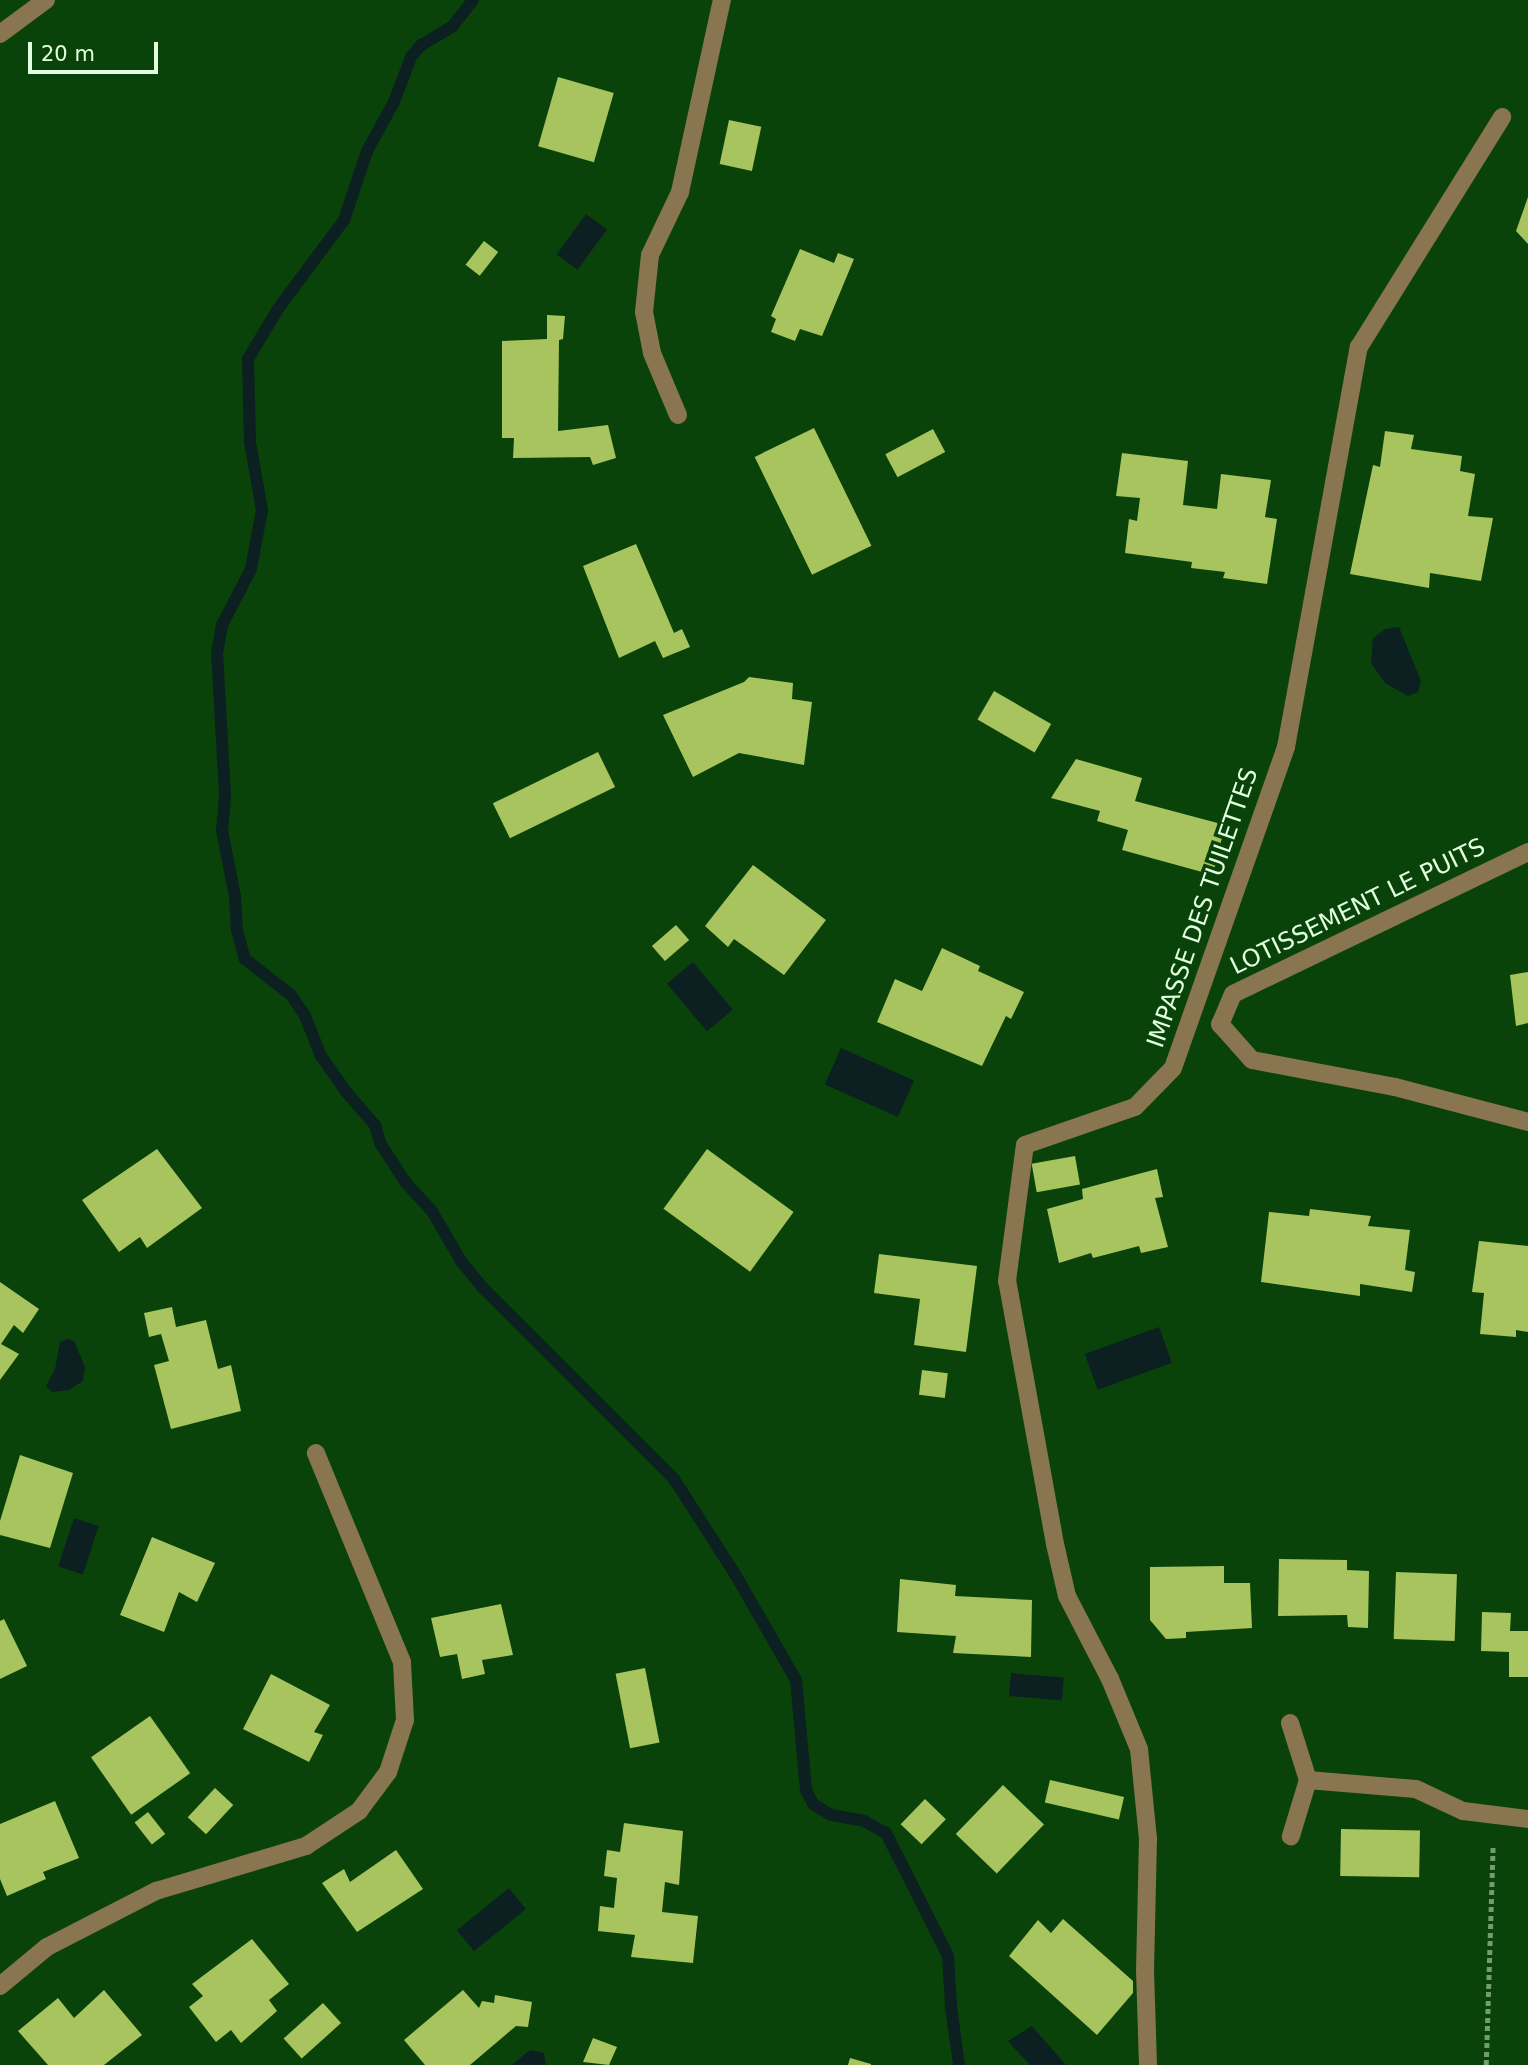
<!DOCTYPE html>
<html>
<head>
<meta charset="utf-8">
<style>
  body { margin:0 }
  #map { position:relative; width:1528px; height:2065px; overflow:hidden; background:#0a4309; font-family:"DejaVu Sans",sans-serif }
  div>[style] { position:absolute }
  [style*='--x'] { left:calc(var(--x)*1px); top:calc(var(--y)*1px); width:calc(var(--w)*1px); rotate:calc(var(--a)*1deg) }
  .water>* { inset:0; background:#0c2022; transform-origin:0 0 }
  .stream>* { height:12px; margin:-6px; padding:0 6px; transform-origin:6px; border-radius:6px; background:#0c2022 }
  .building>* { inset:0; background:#a7c45e; transform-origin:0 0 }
  .path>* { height:4.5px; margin-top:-2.25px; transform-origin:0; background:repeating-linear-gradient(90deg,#719d6f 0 5px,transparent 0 8.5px) }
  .street>* { height:18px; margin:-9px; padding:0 9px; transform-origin:9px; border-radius:9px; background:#89754f }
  span { translate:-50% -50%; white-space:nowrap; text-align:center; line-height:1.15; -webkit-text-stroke:7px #0a4309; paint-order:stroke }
  .street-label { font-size:24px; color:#e2ffdf }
  .scale { position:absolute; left:28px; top:42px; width:130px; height:32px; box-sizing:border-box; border:4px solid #e2ffdf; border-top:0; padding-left:9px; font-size:21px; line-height:24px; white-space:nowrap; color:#e2ffdf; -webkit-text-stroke:5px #0a4309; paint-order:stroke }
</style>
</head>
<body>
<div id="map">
  <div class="water">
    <i style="left:586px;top:214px;width:26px;height:50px;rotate:36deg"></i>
    <i style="clip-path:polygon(1399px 627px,1421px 681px,1418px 692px,1408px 696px,1385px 683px,1371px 663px,1373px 638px,1385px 629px)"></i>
    <i style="left:693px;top:962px;width:62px;height:34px;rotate:50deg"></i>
    <i style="left:841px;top:1048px;width:80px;height:40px;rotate:24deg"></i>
    <i style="left:1159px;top:1327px;width:38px;height:79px;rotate:70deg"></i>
    <i style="clip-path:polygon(67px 1339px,74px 1341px,85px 1367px,83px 1381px,69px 1390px,52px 1392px,46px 1386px,55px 1369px,60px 1342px)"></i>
    <i style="left:74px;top:1518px;width:26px;height:51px;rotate:18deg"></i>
    <i style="left:1011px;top:1673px;width:53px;height:23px;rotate:5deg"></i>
    <i style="left:509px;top:1888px;width:27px;height:67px;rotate:51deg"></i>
    <i style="clip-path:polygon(1032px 2026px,1066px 2065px,1030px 2065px,1008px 2041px)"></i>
    <i style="clip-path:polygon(530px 2050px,544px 2053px,546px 2065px,512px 2065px)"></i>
  </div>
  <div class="stream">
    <i style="--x:473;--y:0;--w:33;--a:128"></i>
    <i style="--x:453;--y:26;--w:37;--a:149"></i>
    <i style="--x:421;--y:45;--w:16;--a:130"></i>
    <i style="--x:411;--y:57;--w:48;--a:110.7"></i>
    <i style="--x:394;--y:102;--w:56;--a:118.9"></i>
    <i style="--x:367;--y:151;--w:73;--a:108.4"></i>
    <i style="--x:344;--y:220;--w:111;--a:126.6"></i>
    <i style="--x:278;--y:309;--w:58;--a:121"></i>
    <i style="--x:248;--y:359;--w:83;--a:88.6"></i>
    <i style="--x:250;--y:442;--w:69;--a:80"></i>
    <i style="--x:262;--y:510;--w:60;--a:100.6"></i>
    <i style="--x:251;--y:569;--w:63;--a:117.4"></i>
    <i style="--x:222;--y:625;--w:27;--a:100"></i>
    <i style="--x:217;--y:652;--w:145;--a:86.8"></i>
    <i style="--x:225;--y:797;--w:33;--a:95"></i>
    <i style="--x:222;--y:830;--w:67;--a:78.9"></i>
    <i style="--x:235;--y:896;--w:34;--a:87"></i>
    <i style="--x:237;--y:930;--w:30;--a:75"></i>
    <i style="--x:245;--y:959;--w:58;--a:38"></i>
    <i style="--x:291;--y:995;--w:25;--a:56"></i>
    <i style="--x:305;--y:1016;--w:43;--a:68.2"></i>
    <i style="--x:321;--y:1056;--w:45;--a:54.9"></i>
    <i style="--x:347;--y:1093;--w:43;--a:48.8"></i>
    <i style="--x:375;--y:1125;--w:19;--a:74"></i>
    <i style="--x:380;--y:1143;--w:48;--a:57"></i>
    <i style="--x:406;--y:1183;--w:38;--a:47"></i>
    <i style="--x:432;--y:1211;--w:58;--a:59.9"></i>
    <i style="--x:461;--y:1261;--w:33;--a:51"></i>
    <i style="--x:482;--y:1287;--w:272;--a:45"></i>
    <i style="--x:674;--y:1479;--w:113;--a:57.3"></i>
    <i style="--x:735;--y:1574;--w:122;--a:60.1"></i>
    <i style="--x:796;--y:1680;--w:110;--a:84.8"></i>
    <i style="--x:806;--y:1790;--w:16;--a:63"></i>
    <i style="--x:813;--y:1804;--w:21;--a:31"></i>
    <i style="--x:831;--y:1815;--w:34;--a:10"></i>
    <i style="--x:864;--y:1821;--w:25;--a:29"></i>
    <i style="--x:886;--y:1833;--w:138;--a:63.2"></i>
    <i style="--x:948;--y:1956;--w:51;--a:86.6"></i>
    <i style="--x:951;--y:2007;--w:59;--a:82.1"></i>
  </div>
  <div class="building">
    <i style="left:558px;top:77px;width:58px;height:72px;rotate:16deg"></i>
    <i style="left:729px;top:120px;width:33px;height:45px;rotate:12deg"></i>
    <i style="clip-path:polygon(1528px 197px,1528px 244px,1516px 231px)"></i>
    <i style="left:484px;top:241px;width:18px;height:30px;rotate:38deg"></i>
    <i style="clip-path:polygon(800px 249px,834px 263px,838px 253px,854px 259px,822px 336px,800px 329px,795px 341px,771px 332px,776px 319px,771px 316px)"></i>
    <i style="clip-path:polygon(547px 315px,565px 316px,563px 339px,559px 340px,558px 431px,608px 425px,616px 458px,593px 465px,590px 457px,513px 458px,514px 438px,502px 438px,502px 341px,547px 339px)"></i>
    <i style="left:814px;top:428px;width:131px;height:66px;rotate:64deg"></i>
    <i style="left:933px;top:429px;width:26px;height:54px;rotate:62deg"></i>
    <i style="clip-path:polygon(1385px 431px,1414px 435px,1411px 449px,1462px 456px,1460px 471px,1475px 474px,1468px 516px,1493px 518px,1481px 581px,1430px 573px,1429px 588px,1350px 574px,1373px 465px,1380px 467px)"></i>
    <i style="clip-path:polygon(1122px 453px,1188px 461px,1183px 505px,1217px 509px,1221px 474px,1271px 480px,1265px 517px,1277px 519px,1267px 584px,1223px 578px,1225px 572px,1191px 568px,1192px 562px,1125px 553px,1129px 519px,1137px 521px,1140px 498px,1116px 496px)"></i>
    <i style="clip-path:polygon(636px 544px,674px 633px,682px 629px,690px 647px,663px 658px,655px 641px,619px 658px,583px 566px)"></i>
    <i style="clip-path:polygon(749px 677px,793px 683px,792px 699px,812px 702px,804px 765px,739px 753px,693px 777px,663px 715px,744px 682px)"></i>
    <i style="left:994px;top:691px;width:66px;height:33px;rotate:30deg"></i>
    <i style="left:598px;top:752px;width:39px;height:117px;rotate:64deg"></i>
    <i style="clip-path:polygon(1076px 759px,1142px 778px,1135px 801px,1225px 825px,1213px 875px,1122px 850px,1128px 830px,1097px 821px,1100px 811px,1051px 798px)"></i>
    <i style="clip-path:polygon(753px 865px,826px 920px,784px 975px,734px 939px,728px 947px,705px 926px)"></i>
    <i style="left:676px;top:925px;width:20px;height:32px;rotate:49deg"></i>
    <i style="clip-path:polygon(942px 948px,980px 966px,978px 971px,1024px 992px,1011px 1019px,1006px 1016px,982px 1066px,877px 1022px,895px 979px,922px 991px)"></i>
    <i style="clip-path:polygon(1528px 972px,1528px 1023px,1516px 1026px,1510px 975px)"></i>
    <i style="clip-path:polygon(157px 1149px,202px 1208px,147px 1248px,140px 1237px,119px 1252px,82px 1200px)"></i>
    <i style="left:707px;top:1149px;width:107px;height:74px;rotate:36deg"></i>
    <i style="left:1075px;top:1156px;width:29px;height:44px;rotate:80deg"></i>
    <i style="clip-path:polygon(1157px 1169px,1163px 1197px,1155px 1198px,1168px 1247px,1141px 1253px,1139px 1246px,1093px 1258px,1091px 1253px,1059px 1263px,1047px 1209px,1083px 1199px,1082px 1189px)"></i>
    <i style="clip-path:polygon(1310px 1209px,1371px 1216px,1368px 1226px,1410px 1230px,1405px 1270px,1415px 1272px,1412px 1292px,1360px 1284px,1360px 1296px,1261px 1282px,1269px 1212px,1309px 1216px)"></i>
    <i style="clip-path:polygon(1479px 1241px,1528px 1246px,1528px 1332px,1516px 1330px,1516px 1337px,1480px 1334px,1484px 1293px,1472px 1292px)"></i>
    <i style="clip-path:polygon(879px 1254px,977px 1266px,966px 1352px,914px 1345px,920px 1299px,874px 1293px)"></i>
    <i style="clip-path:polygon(0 1282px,39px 1309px,23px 1333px,14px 1325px,1px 1344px,19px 1354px,0 1380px)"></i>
    <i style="clip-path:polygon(172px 1307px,176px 1327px,206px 1320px,218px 1369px,231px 1365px,241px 1411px,171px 1429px,154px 1365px,169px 1361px,161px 1334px,149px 1337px,144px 1313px)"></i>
    <i style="left:922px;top:1370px;width:26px;height:25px;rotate:7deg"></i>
    <i style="clip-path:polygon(20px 1455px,73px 1473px,50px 1548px,0 1535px,0 1521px)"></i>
    <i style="clip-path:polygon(152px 1537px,215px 1563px,197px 1602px,179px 1592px,164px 1632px,120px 1615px)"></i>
    <i style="clip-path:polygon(1279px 1559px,1347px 1560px,1347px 1570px,1369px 1571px,1368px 1628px,1348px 1627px,1347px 1615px,1278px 1616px)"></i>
    <i style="clip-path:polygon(1224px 1566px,1224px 1583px,1250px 1583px,1252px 1628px,1186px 1632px,1186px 1638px,1166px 1639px,1150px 1620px,1150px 1567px)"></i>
    <i style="left:1396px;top:1572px;width:61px;height:67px;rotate:2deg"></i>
    <i style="clip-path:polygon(900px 1579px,956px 1585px,955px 1596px,1032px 1600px,1031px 1657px,953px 1653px,956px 1636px,897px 1632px)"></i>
    <i style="clip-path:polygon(501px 1604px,513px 1655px,482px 1660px,485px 1674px,462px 1679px,457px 1654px,440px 1657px,431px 1618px)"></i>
    <i style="clip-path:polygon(1482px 1612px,1511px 1613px,1510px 1631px,1528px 1631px,1528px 1677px,1509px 1677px,1509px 1652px,1481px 1651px)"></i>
    <i style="clip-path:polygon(4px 1619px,27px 1666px,0 1679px,0 1621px)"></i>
    <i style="left:645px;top:1668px;width:76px;height:30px;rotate:79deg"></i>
    <i style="clip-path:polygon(271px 1674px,330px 1705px,314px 1732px,323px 1735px,309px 1762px,243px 1729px)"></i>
    <i style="left:150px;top:1716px;width:70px;height:72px;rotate:55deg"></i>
    <i style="left:1050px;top:1780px;width:76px;height:23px;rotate:13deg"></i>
    <i style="left:1003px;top:1785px;width:57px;height:68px;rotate:44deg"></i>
    <i style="left:215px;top:1788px;width:25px;height:40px;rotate:43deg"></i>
    <i style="left:925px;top:1799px;width:29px;height:35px;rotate:44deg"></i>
    <i style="clip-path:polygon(55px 1801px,79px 1858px,43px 1872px,46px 1879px,7px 1896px,0 1879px,0 1824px)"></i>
    <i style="left:148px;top:1812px;width:28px;height:17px;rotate:52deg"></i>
    <i style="clip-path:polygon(624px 1823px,683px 1831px,679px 1885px,665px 1882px,662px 1912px,698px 1916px,693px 1963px,631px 1957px,635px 1935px,598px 1931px,600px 1906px,614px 1908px,617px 1878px,604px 1876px,607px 1850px,620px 1852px)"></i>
    <i style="left:1341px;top:1829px;width:79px;height:47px;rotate:1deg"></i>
    <i style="clip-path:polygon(396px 1850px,423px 1889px,357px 1932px,322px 1883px,344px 1869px,350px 1882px)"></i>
    <i style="clip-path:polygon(1063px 1919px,1133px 1981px,1133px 1993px,1097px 2035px,1009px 1956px,1038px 1920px,1051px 1933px)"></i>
    <i style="clip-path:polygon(252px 1939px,289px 1984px,269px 2000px,277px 2011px,241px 2043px,231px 2030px,216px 2042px,189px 2007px,203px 1996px,192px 1984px)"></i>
    <i style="clip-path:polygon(104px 1990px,142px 2035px,104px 2065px,48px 2065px,18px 2031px,58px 1998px,74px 2018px)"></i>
    <i style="clip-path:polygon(463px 1990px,479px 2008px,482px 2001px,494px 2003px,495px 1995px,532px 2002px,528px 2027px,516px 2026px,470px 2065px,425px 2065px,404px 2040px)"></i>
    <i style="left:323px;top:2003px;width:27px;height:53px;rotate:48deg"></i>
    <i style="clip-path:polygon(593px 2038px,617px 2047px,609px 2065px,583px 2062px)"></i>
    <i style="clip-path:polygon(850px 2058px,871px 2064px,871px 2065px,848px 2065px)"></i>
  </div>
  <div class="path">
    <i style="--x:1486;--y:2065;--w:221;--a:-88.2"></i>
  </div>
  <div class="street">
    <i style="--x:0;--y:34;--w:57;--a:-36.5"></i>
    <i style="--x:678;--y:415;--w:67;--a:-112.8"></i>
    <i style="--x:652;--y:353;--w:42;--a:-101"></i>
    <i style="--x:644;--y:312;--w:57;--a:-84"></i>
    <i style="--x:650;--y:255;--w:70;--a:-64.5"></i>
    <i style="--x:680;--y:192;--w:197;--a:-77.7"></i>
    <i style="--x:1528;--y:852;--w:327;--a:154.3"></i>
    <i style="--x:1233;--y:994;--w:33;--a:113"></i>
    <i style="--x:1220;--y:1024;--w:48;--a:48.4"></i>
    <i style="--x:1252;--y:1060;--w:146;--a:10.7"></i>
    <i style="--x:1395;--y:1087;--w:138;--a:14.7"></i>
    <i style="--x:1290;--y:1723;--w:60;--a:72.5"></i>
    <i style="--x:1308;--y:1780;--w:59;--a:106.9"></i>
    <i style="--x:1308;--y:1780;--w:108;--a:4.8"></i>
    <i style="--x:1416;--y:1789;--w:52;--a:25.1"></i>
    <i style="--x:1463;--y:1811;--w:65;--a:7"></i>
    <i style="--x:0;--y:1986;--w:61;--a:-39.7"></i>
    <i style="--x:47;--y:1947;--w:123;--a:-27.2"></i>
    <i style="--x:156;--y:1891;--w:157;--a:-16.7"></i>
    <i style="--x:306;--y:1846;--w:64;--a:-33.4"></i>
    <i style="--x:359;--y:1811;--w:49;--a:-53.4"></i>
    <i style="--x:388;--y:1772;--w:55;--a:-71.9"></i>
    <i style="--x:405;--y:1720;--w:58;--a:-93"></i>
    <i style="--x:402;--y:1662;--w:226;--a:-112.4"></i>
    <i style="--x:1148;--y:2065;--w:94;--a:-91.8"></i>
    <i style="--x:1145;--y:1971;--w:132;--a:-88.7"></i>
    <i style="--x:1148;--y:1839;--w:90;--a:-95.7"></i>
    <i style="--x:1139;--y:1749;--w:76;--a:-112.5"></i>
    <i style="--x:1110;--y:1679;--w:93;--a:-117.4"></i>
    <i style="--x:1067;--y:1596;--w:53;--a:-103"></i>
    <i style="--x:1055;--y:1544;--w:267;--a:-100.3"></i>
    <i style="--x:1007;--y:1281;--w:137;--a:-82.5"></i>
    <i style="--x:1025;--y:1145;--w:116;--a:-19.1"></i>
    <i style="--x:1135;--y:1107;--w:54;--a:-45.7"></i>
    <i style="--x:1173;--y:1068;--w:340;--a:-70.6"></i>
    <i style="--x:1286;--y:747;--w:407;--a:-79.7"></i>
    <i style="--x:1359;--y:347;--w:271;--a:-58.1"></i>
  </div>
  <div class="street-label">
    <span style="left:1358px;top:907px;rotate:-26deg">LOTISSEMENT LE PUITS</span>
    <span style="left:1203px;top:908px;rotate:-71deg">IMPASSE DES TUILETTES</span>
  </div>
  <div class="scale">20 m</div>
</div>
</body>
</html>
